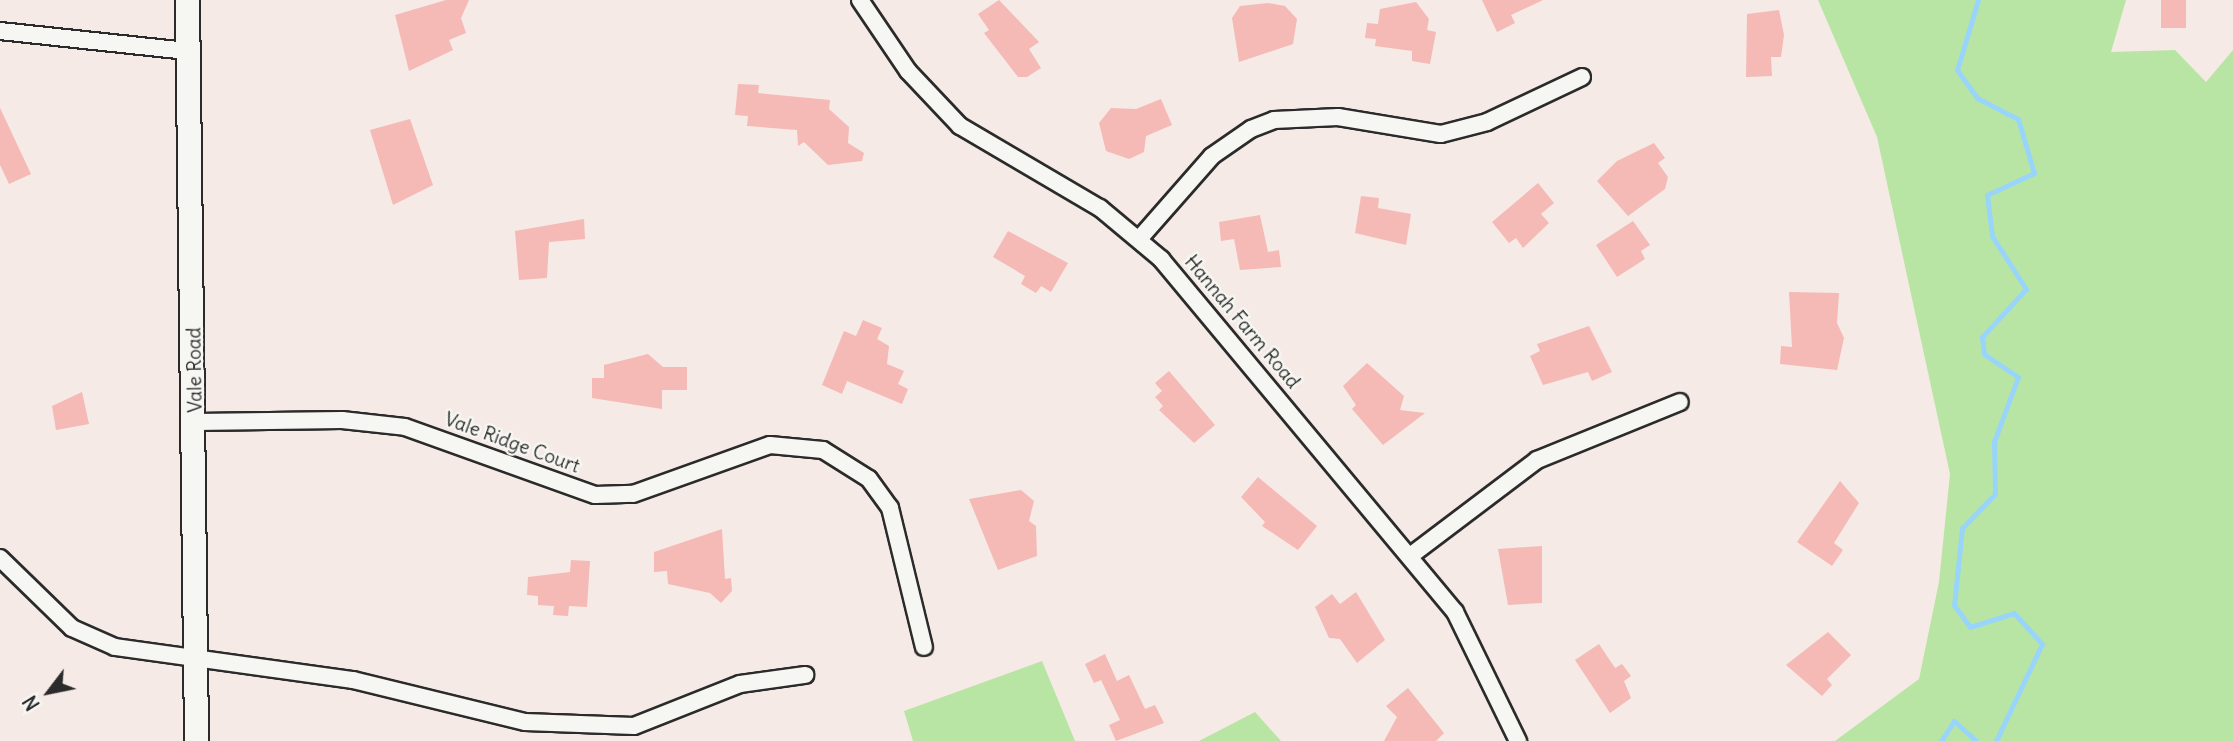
<!DOCTYPE html>
<style>
body{margin:0}
#map{position:relative;width:2233px;height:741px;overflow:hidden;background:#f6eae6;font-family:Delius,sans-serif}
div>[style]{position:absolute}
.green>*{inset:0;background:#b8e5a3}
.stream>*{height:5px;margin:-2.5px;padding:0 2.5px;transform-origin:2.5px;border-radius:2.5px;background:#99d5fa}
.building>*{inset:0;background:#f5b9b6;transform-origin:0 0}
.roads{filter:drop-shadow(2px 0 #2b2b2b) drop-shadow(-2px 0 #2b2b2b) drop-shadow(0 2px #2b2b2b) drop-shadow(0 -2px #2b2b2b)}
.minor>*{height:16px;margin:-8px;padding:0 8px;transform-origin:8px;border-radius:8px;background:#f6f6f2}
.secondary>*{height:23px;margin:-11.5px;padding:0 11.5px;transform-origin:11.5px;border-radius:11.5px;background:#f6f6f2}
span{translate:-50% -50%;white-space:nowrap;text-align:center;line-height:1.15;-webkit-text-stroke:5px #f6f6f2;paint-order:stroke}
.street-label{font-size:19px;color:#2b2b2b}
.north{position:absolute;left:14px;top:657px;width:70px;height:70px;-webkit-text-stroke:5px #f6f6f2;paint-order:stroke;rotate:238deg;font-size:19px;font-weight:700;line-height:28px;text-align:center;color:#2b2b2b}
.north::after{content:'';display:block;margin:auto;width:24px;height:32px;background:#2b2b2b;clip-path:polygon(50% 0,100% 100%,50% 72%,0 100%)}
</style>
<div id="map">
<div class="green">
<div style="clip-path:polygon(1818px 0,2126px 0,2111px 52px,2175px 50px,2206px 82px,2233px 50px,2233px 741px,1835px 741px,1919px 679px,1939px 582px,1950px 474px,1877px 137px)"></div>
<div style="clip-path:polygon(1042px 661px,1075px 741px,913px 741px,904px 711px)"></div>
<div style="clip-path:polygon(1255px 712px,1281px 741px,1199px 741px)"></div>
</div>
<div class="stream">
<div style="left:1978px;top:0;width:73px;rotate:106.7deg"></div>
<div style="left:1957px;top:70px;width:34px;rotate:54deg"></div>
<div style="left:1977px;top:98px;width:46px;rotate:27.1deg"></div>
<div style="left:2018px;top:119px;width:56px;rotate:73.5deg"></div>
<div style="left:2034px;top:173px;width:52px;rotate:154.9deg"></div>
<div style="left:1987px;top:195px;width:41px;rotate:83deg"></div>
<div style="left:1992px;top:236px;width:63px;rotate:57.3deg"></div>
<div style="left:2026px;top:289px;width:65px;rotate:132.5deg"></div>
<div style="left:1982px;top:337px;width:17px;rotate:83deg"></div>
<div style="left:1984px;top:354px;width:41px;rotate:34.1deg"></div>
<div style="left:2018px;top:377px;width:69px;rotate:110.3deg"></div>
<div style="left:1994px;top:442px;width:52px;rotate:88.9deg"></div>
<div style="left:1995px;top:494px;width:47px;rotate:134.1deg"></div>
<div style="left:1962px;top:528px;width:77px;rotate:95.9deg"></div>
<div style="left:1954px;top:605px;width:27px;rotate:54deg"></div>
<div style="left:1970px;top:627px;width:46px;rotate:-17.7deg"></div>
<div style="left:2014px;top:613px;width:42px;rotate:47.9deg"></div>
<div style="left:2042px;top:644px;width:107px;rotate:115.4deg"></div>
<div style="left:1941px;top:741px;width:24px;rotate:-57deg"></div>
<div style="left:1954px;top:721px;width:30px;rotate:42deg"></div>
</div>
<div class="building">
<div style="clip-path:polygon(446px 0,469px 0,461px 18px,466px 33px,449px 40px,453px 50px,409px 71px,395px 15px)"></div>
<div style="clip-path:polygon(999px 0,1039px 42px,1029px 49px,1041px 68px,1027px 77px,1018px 77px,984px 33px,989px 30px,978px 14px)"></div>
<div style="clip-path:polygon(1482px 0,1543px 0,1511px 15px,1515px 23px,1497px 32px)"></div>
<div style="left:2161px;top:0;width:25px;height:28px"></div>
<div style="clip-path:polygon(1416px 2px,1429px 19px,1427px 30px,1436px 32px,1430px 64px,1412px 61px,1412px 51px,1375px 46px,1376px 39px,1365px 38px,1367px 23px,1378px 24px,1380px 9px)"></div>
<div style="clip-path:polygon(1268px 3px,1285px 6px,1297px 19px,1293px 44px,1239px 62px,1232px 18px,1240px 6px)"></div>
<div style="clip-path:polygon(1779px 10px,1784px 35px,1781px 57px,1771px 57px,1772px 76px,1746px 77px,1747px 14px)"></div>
<div style="clip-path:polygon(738px 84px,759px 85px,758px 93px,830px 100px,829px 109px,849px 127px,848px 143px,864px 153px,862px 161px,828px 165px,804px 142px,798px 146px,797px 130px,747px 126px,748px 116px,735px 115px)"></div>
<div style="clip-path:polygon(1161px 99px,1172px 125px,1146px 136px,1144px 152px,1129px 159px,1106px 151px,1099px 123px,1111px 108px,1136px 109px)"></div>
<div style="clip-path:polygon(0 108px,31px 174px,9px 184px,0 165px)"></div>
<div style="clip-path:polygon(410px 119px,433px 185px,393px 205px,370px 130px)"></div>
<div style="clip-path:polygon(1654px 143px,1665px 158px,1658px 163px,1668px 177px,1665px 189px,1628px 216px,1597px 181px,1617px 161px)"></div>
<div style="clip-path:polygon(1538px 183px,1554px 203px,1541px 214px,1549px 223px,1523px 248px,1516px 238px,1509px 243px,1492px 222px)"></div>
<div style="clip-path:polygon(1361px 196px,1379px 198px,1378px 208px,1411px 214px,1406px 245px,1355px 233px)"></div>
<div style="clip-path:polygon(1260px 215px,1268px 252px,1279px 250px,1281px 267px,1240px 270px,1234px 239px,1221px 241px,1219px 222px)"></div>
<div style="clip-path:polygon(584px 219px,585px 239px,549px 242px,547px 278px,519px 280px,515px 231px)"></div>
<div style="clip-path:polygon(1633px 221px,1650px 245px,1641px 251px,1645px 259px,1617px 277px,1596px 245px)"></div>
<div style="clip-path:polygon(1008px 231px,1068px 263px,1051px 292px,1041px 286px,1036px 293px,1021px 284px,1025px 276px,993px 257px)"></div>
<div style="clip-path:polygon(1789px 292px,1839px 293px,1837px 323px,1844px 338px,1837px 370px,1780px 364px,1781px 346px,1792px 347px)"></div>
<div style="clip-path:polygon(863px 320px,882px 328px,877px 339px,889px 346px,887px 364px,904px 371px,898px 384px,908px 389px,902px 404px,847px 381px,842px 394px,822px 385px,844px 331px,856px 336px)"></div>
<div style="clip-path:polygon(1589px 326px,1612px 372px,1592px 381px,1588px 372px,1543px 385px,1530px 356px,1540px 351px,1537px 344px)"></div>
<div style="clip-path:polygon(648px 354px,663px 367px,687px 367px,687px 390px,662px 390px,662px 409px,592px 398px,592px 378px,604px 378px,604px 365px)"></div>
<div style="clip-path:polygon(1367px 363px,1404px 396px,1400px 410px,1425px 413px,1383px 445px,1352px 409px,1356px 405px,1343px 386px)"></div>
<div style="clip-path:polygon(1169px 371px,1215px 425px,1194px 443px,1159px 410px,1163px 406px,1155px 397px,1162px 391px,1155px 383px)"></div>
<div style="clip-path:polygon(82px 392px,89px 424px,56px 430px,52px 406px)"></div>
<div style="clip-path:polygon(1258px 477px,1317px 526px,1298px 550px,1262px 526px,1265px 522px,1241px 497px)"></div>
<div style="clip-path:polygon(1840px 481px,1859px 503px,1834px 543px,1843px 550px,1832px 566px,1797px 542px)"></div>
<div style="clip-path:polygon(1021px 490px,1034px 501px,1029px 521px,1036px 526px,1037px 556px,998px 570px,969px 499px)"></div>
<div style="clip-path:polygon(722px 529px,725px 579px,731px 578px,732px 591px,721px 603px,710px 593px,668px 584px,667px 571px,654px 572px,654px 552px)"></div>
<div style="clip-path:polygon(1542px 546px,1542px 603px,1508px 605px,1498px 549px)"></div>
<div style="clip-path:polygon(571px 560px,590px 561px,587px 607px,569px 606px,568px 616px,553px 615px,554px 606px,538px 605px,538px 596px,527px 595px,528px 577px,570px 572px)"></div>
<div style="clip-path:polygon(1356px 592px,1385px 640px,1357px 663px,1340px 639px,1329px 638px,1315px 607px,1332px 594px,1340px 604px)"></div>
<div style="clip-path:polygon(1828px 632px,1851px 655px,1827px 679px,1832px 685px,1822px 696px,1786px 665px)"></div>
<div style="clip-path:polygon(1599px 644px,1615px 668px,1622px 664px,1631px 676px,1624px 681px,1631px 698px,1610px 713px,1575px 660px)"></div>
<div style="clip-path:polygon(1105px 654px,1117px 681px,1129px 675px,1145px 709px,1155px 705px,1164px 723px,1116px 741px,1109px 725px,1120px 720px,1101px 680px,1094px 683px,1085px 664px)"></div>
<div style="clip-path:polygon(1408px 688px,1444px 733px,1436px 741px,1384px 741px,1397px 717px,1386px 706px)"></div>
</div>
<div class="roads">
<div class="minor">
<div style="left:860px;top:0;width:86px;rotate:55.9deg"></div>
<div style="left:908px;top:71px;width:76px;rotate:46.6deg"></div>
<div style="left:960px;top:126px;width:162px;rotate:30.4deg"></div>
<div style="left:1100px;top:208px;width:80px;rotate:39.9deg"></div>
<div style="left:1161px;top:259px;width:459px;rotate:50.2deg"></div>
<div style="left:1455px;top:612px;width:144px;rotate:64deg"></div>
<div style="left:0;top:31px;width:187px;rotate:6.1deg"></div>
<div style="left:1140px;top:238px;width:109px;rotate:-48.7deg"></div>
<div style="left:1212px;top:156px;width:47px;rotate:-34.7deg"></div>
<div style="left:1251px;top:129px;width:25px;rotate:-21deg"></div>
<div style="left:1274px;top:120px;width:64px;rotate:-2.7deg"></div>
<div style="left:1338px;top:117px;width:104px;rotate:9.4deg"></div>
<div style="left:1441px;top:134px;width:48px;rotate:-14.6deg"></div>
<div style="left:1487px;top:122px;width:105px;rotate:-25.3deg"></div>
<div style="left:196px;top:422px;width:146px;rotate:-0.8deg"></div>
<div style="left:342px;top:420px;width:63px;rotate:6.3deg"></div>
<div style="left:405px;top:427px;width:202px;rotate:19.7deg"></div>
<div style="left:595px;top:495px;width:38px;rotate:-2deg"></div>
<div style="left:633px;top:494px;width:145px;rotate:-19.7deg"></div>
<div style="left:770px;top:445px;width:53px;rotate:5.4deg"></div>
<div style="left:823px;top:450px;width:54px;rotate:32.2deg"></div>
<div style="left:869px;top:479px;width:36px;rotate:54deg"></div>
<div style="left:890px;top:508px;width:143px;rotate:76.3deg"></div>
<div style="left:1410px;top:556px;width:159px;rotate:-37.1deg"></div>
<div style="left:1537px;top:460px;width:154px;rotate:-22.1deg"></div>
<div style="left:0;top:558px;width:100px;rotate:44.2deg"></div>
<div style="left:72px;top:628px;width:47px;rotate:23.8deg"></div>
<div style="left:115px;top:647px;width:240px;rotate:7.9deg"></div>
<div style="left:353px;top:680px;width:177px;rotate:13.7deg"></div>
<div style="left:525px;top:722px;width:109px;rotate:2.1deg"></div>
<div style="left:634px;top:726px;width:114px;rotate:-21.6deg"></div>
<div style="left:740px;top:684px;width:66px;rotate:-7.9deg"></div>
</div>
<div class="secondary">
<div style="left:187px;top:0;width:741px;rotate:89.3deg"></div>
</div>
</div>
<div class="street-label">
<span style="left:1242px;top:322px;rotate:50deg">Hannah Farm Road</span>
<span style="left:195px;top:370px;rotate:-91deg">Vale Road</span>
<span style="left:512px;top:443px;rotate:20deg">Vale Ridge Court</span>
</div>
<div class="north">N</div>
</div>
